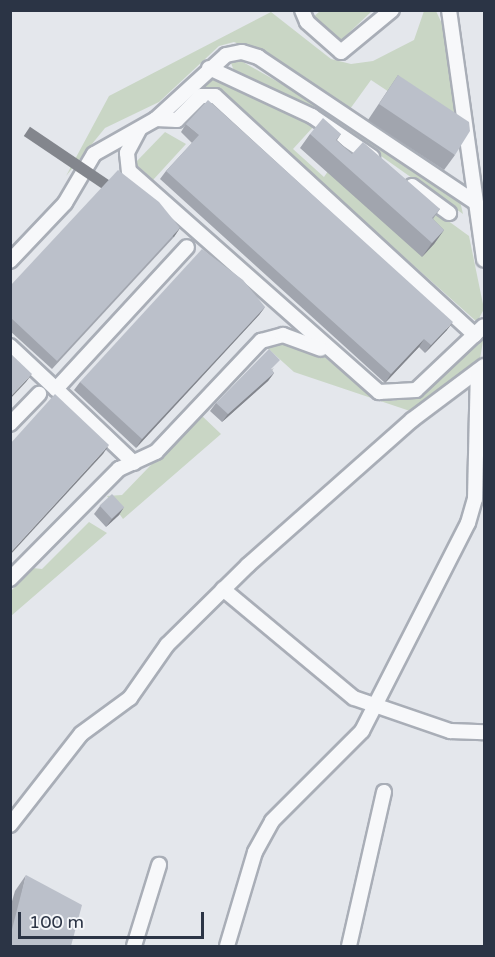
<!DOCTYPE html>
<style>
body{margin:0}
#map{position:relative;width:495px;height:957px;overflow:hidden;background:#e4e7ec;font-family:"Varela Round",sans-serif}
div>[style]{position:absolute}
.green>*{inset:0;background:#c9d6c5}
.roads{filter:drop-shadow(2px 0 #a9aeb7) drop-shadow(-2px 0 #a9aeb7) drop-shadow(0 2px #a9aeb7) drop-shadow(0 -2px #a9aeb7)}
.minor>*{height:14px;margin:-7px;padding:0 7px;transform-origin:7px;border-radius:7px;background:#f7f8fa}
.wall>*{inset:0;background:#a1a5ae}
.shaded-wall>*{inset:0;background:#83868d;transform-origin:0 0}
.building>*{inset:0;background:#bbc0ca;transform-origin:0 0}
span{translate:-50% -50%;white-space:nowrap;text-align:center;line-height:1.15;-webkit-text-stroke:4.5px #f4f6f9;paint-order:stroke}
.frame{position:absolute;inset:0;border:12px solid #2b3445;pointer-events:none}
.scale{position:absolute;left:18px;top:912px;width:186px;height:27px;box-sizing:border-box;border:3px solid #2b3445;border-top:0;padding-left:8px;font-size:18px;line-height:21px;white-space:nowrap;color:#2b3445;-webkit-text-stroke:4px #f4f6f9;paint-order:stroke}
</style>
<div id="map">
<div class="green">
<div style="clip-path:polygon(320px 11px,372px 11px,336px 45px,311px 19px)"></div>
<div style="clip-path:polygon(424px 11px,436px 11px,451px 43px,463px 141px,371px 80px,350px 109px,277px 59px,234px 42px,219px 46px,159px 102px,105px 128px,66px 176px,109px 96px,271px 12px,331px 59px,351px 64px,373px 61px,414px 40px)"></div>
<div style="clip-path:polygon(236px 58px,336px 115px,460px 201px,463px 214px,313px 108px,234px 71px,231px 63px)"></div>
<div style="clip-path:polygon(209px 78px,314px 126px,293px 149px,324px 177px,345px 146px,469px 236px,484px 309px,477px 322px,219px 92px,200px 90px,174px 115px)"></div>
<div style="clip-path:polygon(165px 132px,186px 144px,153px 180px,135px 163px)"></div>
<div style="clip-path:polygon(484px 335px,479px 365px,410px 411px,294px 372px,264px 345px,273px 341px,323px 356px,372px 395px,393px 401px,423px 391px)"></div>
<div style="clip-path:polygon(200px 414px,221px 434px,123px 519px,107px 496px,122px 495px)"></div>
<div style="clip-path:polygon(89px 522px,107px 533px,11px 616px,11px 591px,33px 568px,42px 569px)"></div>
</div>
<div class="roads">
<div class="minor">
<div style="left:302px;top:10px;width:13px;rotate:67deg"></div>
<div style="left:307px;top:22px;width:45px;rotate:41.4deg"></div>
<div style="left:341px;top:52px;width:66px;rotate:-39.5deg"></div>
<div style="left:449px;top:10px;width:252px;rotate:82deg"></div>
<div style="left:209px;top:68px;width:114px;rotate:25deg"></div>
<div style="left:312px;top:116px;width:73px;rotate:34.3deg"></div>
<div style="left:156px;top:119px;width:21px;rotate:3deg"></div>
<div style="left:177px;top:120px;width:34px;rotate:-45deg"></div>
<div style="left:201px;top:96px;width:14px"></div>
<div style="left:215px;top:96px;width:353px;rotate:42.6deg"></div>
<div style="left:139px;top:130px;width:26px;rotate:118deg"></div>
<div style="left:127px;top:153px;width:18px;rotate:84deg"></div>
<div style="left:129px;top:171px;width:334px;rotate:41.5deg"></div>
<div style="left:379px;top:392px;width:37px;rotate:-3deg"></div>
<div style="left:416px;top:390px;width:93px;rotate:-43.3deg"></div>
<div style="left:412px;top:186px;width:46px;rotate:36.1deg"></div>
<div style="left:10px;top:261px;width:80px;rotate:-46.5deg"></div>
<div style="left:65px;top:203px;width:57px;rotate:-59.4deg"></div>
<div style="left:94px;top:154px;width:71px;rotate:-29.4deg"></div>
<div style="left:156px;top:119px;width:95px;rotate:-42.4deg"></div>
<div style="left:226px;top:55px;width:16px;rotate:-11deg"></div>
<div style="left:242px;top:52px;width:17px;rotate:17deg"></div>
<div style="left:258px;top:57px;width:262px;rotate:33.8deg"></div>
<div style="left:10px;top:346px;width:63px;rotate:43.1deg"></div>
<div style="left:10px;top:424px;width:42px;rotate:-46deg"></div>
<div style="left:134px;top:463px;width:108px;rotate:-136.5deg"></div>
<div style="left:56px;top:389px;width:193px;rotate:-47.3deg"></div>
<div style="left:10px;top:579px;width:155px;rotate:-45.3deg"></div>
<div style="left:119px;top:469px;width:41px;rotate:-24.7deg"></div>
<div style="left:156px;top:452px;width:153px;rotate:-46.6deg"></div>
<div style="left:261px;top:341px;width:23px;rotate:-15deg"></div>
<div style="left:283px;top:335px;width:40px;rotate:20.2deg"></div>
<div style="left:223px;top:589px;width:170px;rotate:39.8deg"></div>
<div style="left:354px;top:698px;width:102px;rotate:19deg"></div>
<div style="left:450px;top:731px;width:34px;rotate:2deg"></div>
<div style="left:10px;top:825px;width:115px;rotate:-52deg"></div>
<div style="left:81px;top:734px;width:61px;rotate:-36.3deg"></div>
<div style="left:130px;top:698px;width:65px;rotate:-55.1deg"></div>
<div style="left:167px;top:645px;width:114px;rotate:-44.6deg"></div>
<div style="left:248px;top:565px;width:219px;rotate:-41.5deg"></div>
<div style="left:412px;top:420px;width:90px;rotate:-36.9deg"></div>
<div style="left:134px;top:946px;width:85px;rotate:-72.8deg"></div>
<div style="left:227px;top:946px;width:98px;rotate:-73.4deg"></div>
<div style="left:255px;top:852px;width:35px;rotate:-61deg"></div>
<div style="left:272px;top:821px;width:127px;rotate:-45deg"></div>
<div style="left:362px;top:731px;width:233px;rotate:-63deg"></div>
<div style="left:468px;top:523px;width:25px;rotate:-74deg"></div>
<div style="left:475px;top:499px;width:128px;rotate:-88.7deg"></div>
<div style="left:349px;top:946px;width:158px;rotate:-77.2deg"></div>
</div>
</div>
<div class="wall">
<div style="clip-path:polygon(398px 75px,455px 155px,444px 170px,368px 120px)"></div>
<div style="clip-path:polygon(186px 124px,447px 330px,425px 353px,419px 347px,385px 383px,160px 179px,166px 171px,192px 143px,181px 132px)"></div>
<div style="clip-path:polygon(310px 134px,341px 134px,337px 140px,352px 154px,440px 209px,433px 219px,444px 230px,434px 244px,422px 257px,300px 148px)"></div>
<div style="clip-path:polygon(180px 228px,174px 237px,52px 369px,10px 331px,10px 286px)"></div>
<div style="clip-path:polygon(265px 307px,259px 315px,136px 448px,74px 390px,80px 382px)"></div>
<div style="clip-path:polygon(274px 368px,272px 370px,274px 373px,268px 381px,222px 422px,210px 411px,216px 403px)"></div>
<div style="clip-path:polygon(100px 506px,124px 507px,119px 515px,106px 527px,94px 514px)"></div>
<div style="clip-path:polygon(26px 875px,10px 946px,10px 908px,15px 891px)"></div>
</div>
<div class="shaded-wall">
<div style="left:180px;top:228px;width:11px;height:181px;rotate:124deg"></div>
<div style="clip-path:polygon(444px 230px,434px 244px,422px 257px,432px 243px)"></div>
<div style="clip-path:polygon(265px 307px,259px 315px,136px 448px,142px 439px)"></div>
<div style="clip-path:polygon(453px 322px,447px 330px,425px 353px,431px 345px)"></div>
<div style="clip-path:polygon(424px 339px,419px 347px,385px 383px,391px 374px)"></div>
<div style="clip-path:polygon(274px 373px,268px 381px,222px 422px,228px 414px)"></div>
<div style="clip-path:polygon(32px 374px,26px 382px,10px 399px,10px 397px)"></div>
<div style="clip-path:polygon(109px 445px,103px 454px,10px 555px,10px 553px)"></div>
<div style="clip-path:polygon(124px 507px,119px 515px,106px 527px,112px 519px)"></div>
</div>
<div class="building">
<div style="clip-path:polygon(398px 75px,469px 122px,470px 131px,455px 155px,379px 104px)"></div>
<div style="clip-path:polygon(208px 100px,453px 322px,431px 345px,424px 339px,391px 374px,166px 171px,199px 135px,186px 124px)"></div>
<div style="clip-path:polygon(323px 118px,341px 134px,336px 140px,352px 154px,363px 142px,440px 209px,432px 218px,444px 230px,432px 243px,310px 134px)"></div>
<div style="clip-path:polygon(118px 170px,159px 202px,180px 228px,57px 361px,10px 317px,10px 286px)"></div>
<div style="clip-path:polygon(202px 249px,243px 280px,265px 307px,142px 439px,80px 382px)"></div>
<div style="clip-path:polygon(269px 349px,280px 360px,271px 369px,274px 373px,228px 414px,216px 403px)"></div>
<div style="clip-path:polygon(10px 353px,32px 374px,10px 397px)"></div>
<div style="clip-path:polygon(55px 394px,109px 445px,10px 553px,10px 444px)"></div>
<div style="left:112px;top:494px;width:18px;height:17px;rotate:47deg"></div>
<div style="clip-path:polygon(26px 875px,82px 905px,71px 946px,10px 946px,10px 937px)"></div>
</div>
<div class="frame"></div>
<div class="scale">100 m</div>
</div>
